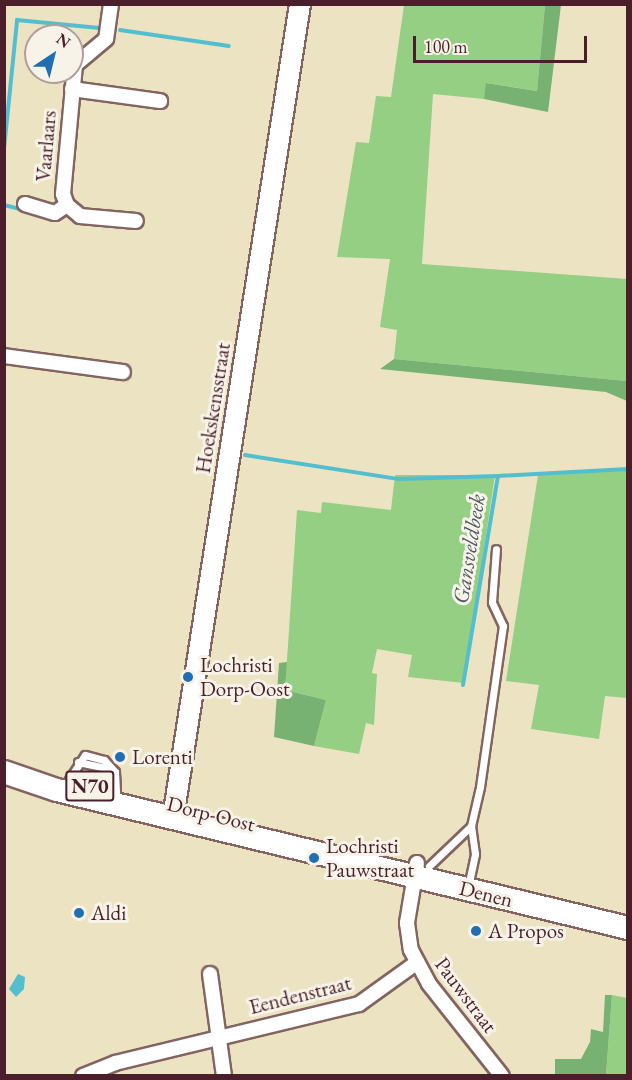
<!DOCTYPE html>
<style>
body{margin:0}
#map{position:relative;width:632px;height:1080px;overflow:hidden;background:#ece3c3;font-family:"EB Garamond",serif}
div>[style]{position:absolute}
.green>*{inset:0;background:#94cf84}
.forest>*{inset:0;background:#77b272}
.water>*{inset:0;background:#53bfce}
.stream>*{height:4px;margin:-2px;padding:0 2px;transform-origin:2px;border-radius:2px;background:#53bfce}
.roads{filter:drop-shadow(2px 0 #836460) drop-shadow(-2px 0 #836460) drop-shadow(0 2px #836460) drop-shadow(0 -2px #836460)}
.lane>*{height:7px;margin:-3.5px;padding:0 3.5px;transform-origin:3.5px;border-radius:3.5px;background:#fff}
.street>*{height:14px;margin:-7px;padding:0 7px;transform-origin:7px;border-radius:7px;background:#fff}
.secondary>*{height:20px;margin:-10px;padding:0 10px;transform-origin:10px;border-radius:10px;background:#fff}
.primary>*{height:22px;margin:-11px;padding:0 11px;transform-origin:11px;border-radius:11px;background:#fff}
.dots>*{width:16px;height:16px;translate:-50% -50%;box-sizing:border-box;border:3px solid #f7f3e8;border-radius:50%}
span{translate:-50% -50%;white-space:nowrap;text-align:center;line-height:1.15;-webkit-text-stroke:6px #f7f3e8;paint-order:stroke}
.shield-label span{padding:2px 4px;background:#f7f3e8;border:2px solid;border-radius:4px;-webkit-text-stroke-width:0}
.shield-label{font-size:20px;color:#4a1f2b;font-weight:700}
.street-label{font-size:21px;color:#4a1f2b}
.poi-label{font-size:21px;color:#4a1f2b}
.left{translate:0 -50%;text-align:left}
.water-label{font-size:22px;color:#4d5764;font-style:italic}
.frame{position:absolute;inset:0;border:6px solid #4a1f2b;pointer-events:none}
.north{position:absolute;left:24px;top:24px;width:60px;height:60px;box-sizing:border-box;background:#f7f3e8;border:2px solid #b29e9c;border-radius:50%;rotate:35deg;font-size:16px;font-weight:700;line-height:24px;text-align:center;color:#4a1f2b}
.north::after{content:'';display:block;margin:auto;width:21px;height:27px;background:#1f6fb2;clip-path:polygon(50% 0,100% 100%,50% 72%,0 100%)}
.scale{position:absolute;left:413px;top:36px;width:174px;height:27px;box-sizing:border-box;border:3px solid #4a1f2b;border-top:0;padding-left:8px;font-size:18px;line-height:21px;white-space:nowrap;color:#4a1f2b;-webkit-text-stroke:4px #f7f3e8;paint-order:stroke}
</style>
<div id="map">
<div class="green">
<div style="clip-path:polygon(404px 5px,545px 5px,537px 91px,487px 83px,484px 99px,433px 94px,422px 264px,627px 279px,627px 381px,394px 359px,397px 330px,380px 327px,390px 259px,337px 257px,356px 142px,369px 143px,376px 96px,391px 97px)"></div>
<div style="clip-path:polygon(627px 468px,627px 698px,605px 696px,599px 739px,531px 729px,539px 685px,506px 681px,538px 475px)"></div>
<div style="clip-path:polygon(395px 475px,495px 475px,464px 683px,408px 677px,412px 655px,377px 649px,372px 673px,377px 674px,374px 725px,366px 723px,359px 754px,314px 746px,326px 700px,285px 690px,297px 510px,321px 513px,322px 502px,391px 510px)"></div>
<div style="clip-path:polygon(612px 995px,627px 998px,627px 1075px,606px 1076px)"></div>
</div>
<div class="forest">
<div style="clip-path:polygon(545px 5px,561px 5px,548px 112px,484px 99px,486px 83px,537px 91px)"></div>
<div style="clip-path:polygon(394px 359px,627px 381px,627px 401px,606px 392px,380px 369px)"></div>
<div style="clip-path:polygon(287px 662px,285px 690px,326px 700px,314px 746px,274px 737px,279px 663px)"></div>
<div style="clip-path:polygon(605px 995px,612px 995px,606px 1075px,555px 1075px,555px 1059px,581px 1059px,590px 1042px,591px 1029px,603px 1032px)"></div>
</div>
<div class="water">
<div style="clip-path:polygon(18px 974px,25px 977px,24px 989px,16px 997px,9px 989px)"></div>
</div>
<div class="stream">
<div style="left:120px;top:30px;width:110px;rotate:8.4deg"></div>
<div style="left:4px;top:149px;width:130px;rotate:-84.2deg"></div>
<div style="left:17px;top:20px;width:83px;rotate:5.5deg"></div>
<div style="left:4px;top:205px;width:21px;rotate:14deg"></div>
<div style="left:245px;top:455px;width:156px;rotate:8.9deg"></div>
<div style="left:399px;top:479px;width:99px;rotate:-1.7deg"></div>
<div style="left:463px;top:685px;width:212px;rotate:-80.5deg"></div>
<div style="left:498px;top:476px;width:130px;rotate:-3.1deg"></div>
</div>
<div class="roads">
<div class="lane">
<div style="left:78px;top:762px;width:33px;rotate:12deg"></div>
<div style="left:68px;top:781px;width:31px;rotate:-57deg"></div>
<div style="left:85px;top:755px;width:20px;rotate:15deg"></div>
<div style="left:104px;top:760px;width:16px;rotate:47deg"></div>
<div style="left:115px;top:772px;width:20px;rotate:87deg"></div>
<div style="left:429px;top:866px;width:58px;rotate:-43.6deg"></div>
<div style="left:471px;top:826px;width:40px;rotate:-77deg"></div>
<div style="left:480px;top:787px;width:163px;rotate:-81.9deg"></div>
<div style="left:503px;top:626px;width:26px;rotate:-115deg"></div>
<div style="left:492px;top:602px;width:53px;rotate:-85.7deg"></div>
<div style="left:468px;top:887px;width:34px;rotate:-78deg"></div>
<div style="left:475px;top:854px;width:28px;rotate:-98deg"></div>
</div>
<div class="street">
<div style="left:111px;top:4px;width:35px;rotate:98deg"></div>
<div style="left:106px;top:39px;width:40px;rotate:140deg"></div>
<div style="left:75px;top:65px;width:130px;rotate:95.3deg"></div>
<div style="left:63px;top:194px;width:12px;rotate:70deg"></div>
<div style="left:67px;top:205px;width:17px;rotate:40deg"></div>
<div style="left:80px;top:216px;width:56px;rotate:5.1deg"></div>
<div style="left:72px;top:89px;width:89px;rotate:7.8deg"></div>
<div style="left:25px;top:204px;width:31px;rotate:17deg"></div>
<div style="left:55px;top:213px;width:14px;rotate:-34deg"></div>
<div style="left:4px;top:356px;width:120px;rotate:7.7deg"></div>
<div style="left:417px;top:863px;width:61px;rotate:99.5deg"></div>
<div style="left:407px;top:923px;width:27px;rotate:82deg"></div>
<div style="left:411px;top:950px;width:38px;rotate:62deg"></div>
<div style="left:429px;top:984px;width:117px;rotate:51.6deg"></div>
<div style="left:210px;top:974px;width:103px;rotate:82.2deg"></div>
<div style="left:83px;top:1076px;width:35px;rotate:-22deg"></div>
<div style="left:115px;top:1063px;width:251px;rotate:-13.6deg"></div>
<div style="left:359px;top:1004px;width:70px;rotate:-35.7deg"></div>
</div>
<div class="secondary">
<div style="left:173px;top:818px;width:824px;rotate:-81.13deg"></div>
</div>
<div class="primary">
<div style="left:4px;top:772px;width:56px;rotate:18.8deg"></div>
<div style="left:57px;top:790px;width:587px;rotate:13.59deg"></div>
</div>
</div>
<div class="dots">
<div style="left:188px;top:677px;background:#1f6fb2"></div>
<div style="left:120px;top:757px;background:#1f6fb2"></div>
<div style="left:314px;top:858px;background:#1f6fb2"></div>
<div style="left:79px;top:913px;background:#1f6fb2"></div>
<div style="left:476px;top:931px;background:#1f6fb2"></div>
</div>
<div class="shield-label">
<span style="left:90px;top:786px">N70</span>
</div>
<div class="street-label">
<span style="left:46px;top:146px;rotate:-85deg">Vaarlaars</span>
<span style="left:213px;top:408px;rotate:-81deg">Hoekskensstraat</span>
<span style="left:211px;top:814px;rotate:14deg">Dorp-Oost</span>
<span style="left:486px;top:894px;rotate:14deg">Denen</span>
<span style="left:300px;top:995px;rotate:-14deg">Eendenstraat</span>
<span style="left:466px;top:995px;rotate:53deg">Pauwstraat</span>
</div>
<div class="poi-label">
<span class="left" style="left:200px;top:677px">Lochristi<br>Dorp-Oost</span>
<span class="left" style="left:132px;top:757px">Lorenti</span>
<span class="left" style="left:326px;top:858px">Lochristi<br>Pauwstraat</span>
<span class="left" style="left:91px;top:913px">Aldi</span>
<span class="left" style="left:488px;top:931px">A Propos</span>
</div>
<div class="water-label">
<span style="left:469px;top:549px;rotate:-81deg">Gansveldbeek</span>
</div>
<div class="frame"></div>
<div class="north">N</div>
<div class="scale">100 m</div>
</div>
